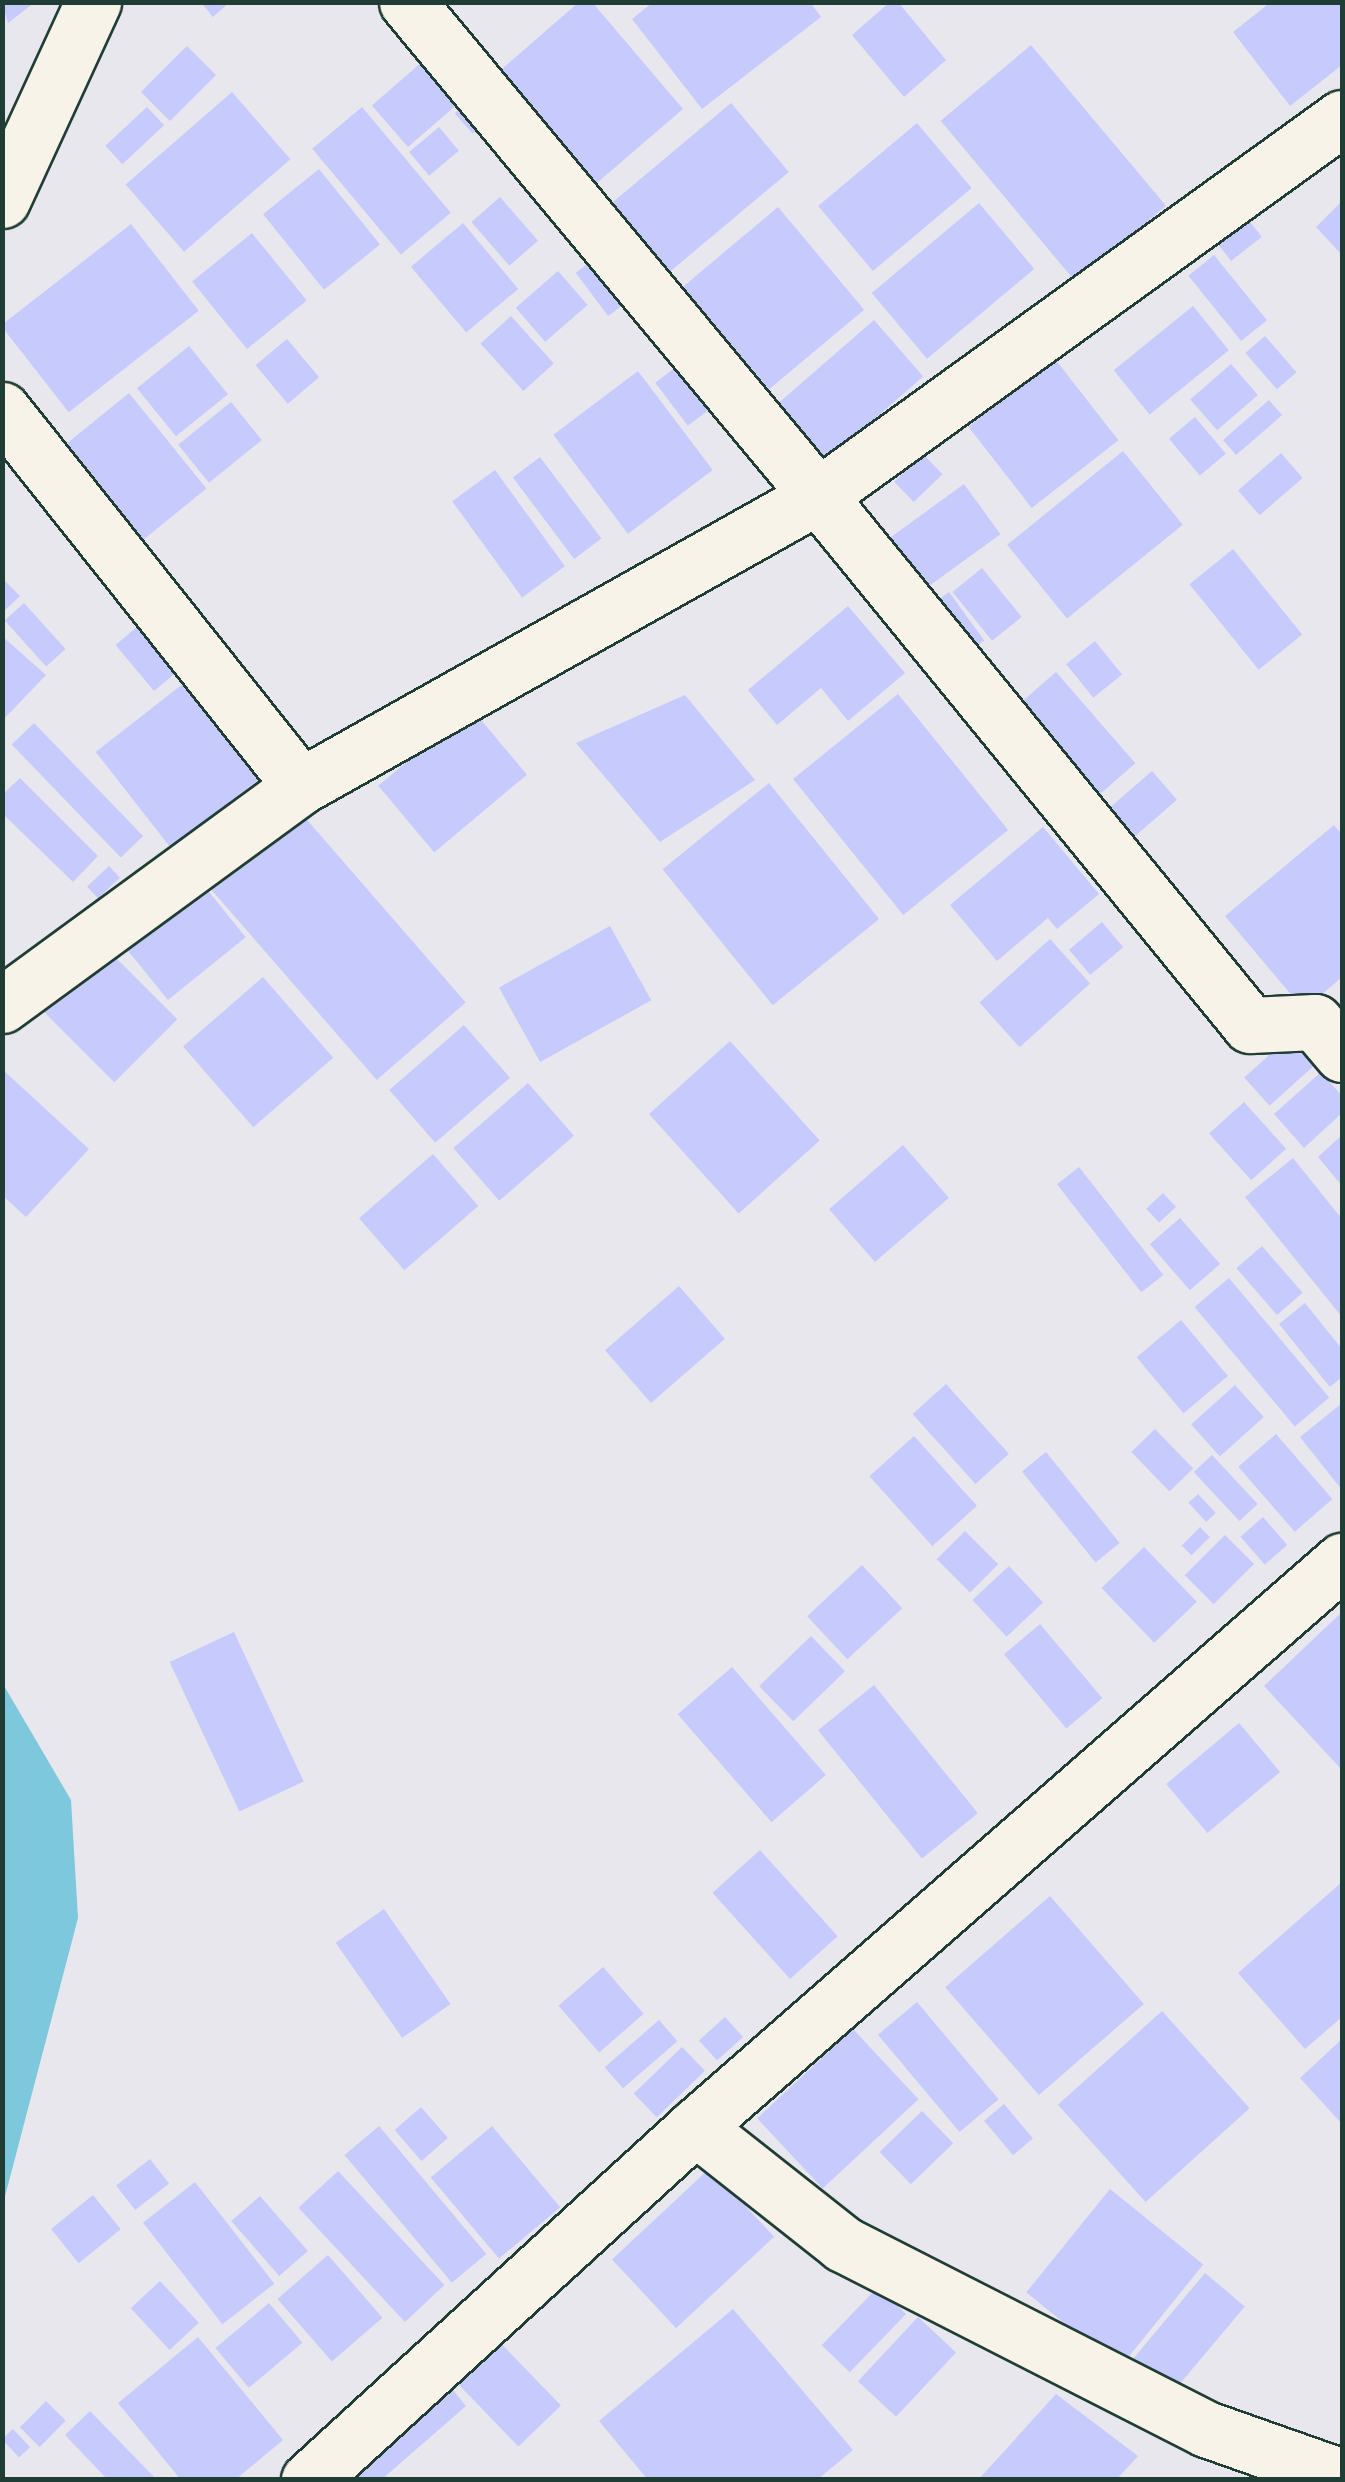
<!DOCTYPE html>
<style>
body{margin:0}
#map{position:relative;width:1345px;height:2482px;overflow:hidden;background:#e9e7ee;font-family:Sriracha,sans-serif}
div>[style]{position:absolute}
.water>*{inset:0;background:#7dc8dc}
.building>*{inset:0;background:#c7cafc;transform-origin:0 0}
.roads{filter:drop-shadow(2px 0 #1f3d34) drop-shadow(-2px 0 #1f3d34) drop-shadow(0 2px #1f3d34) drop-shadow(0 -2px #1f3d34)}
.minor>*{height:55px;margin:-27.5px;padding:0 27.5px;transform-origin:27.5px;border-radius:27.5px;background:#f7f3e8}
span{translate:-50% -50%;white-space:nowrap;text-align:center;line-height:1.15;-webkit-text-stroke:8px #f7f3e8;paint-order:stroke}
.frame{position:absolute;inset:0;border:5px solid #1f3d34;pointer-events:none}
</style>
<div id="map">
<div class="water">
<div style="clip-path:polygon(3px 1684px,71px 1800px,78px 1918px,3px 2204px)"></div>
</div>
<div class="building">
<div style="clip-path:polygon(2px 2px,35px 2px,8px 23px)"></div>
<div style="clip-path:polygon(201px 2px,230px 2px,213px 17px)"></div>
<div style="clip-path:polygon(579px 2px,592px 2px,683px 109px,591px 188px,495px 75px)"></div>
<div style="clip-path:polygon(653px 2px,810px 2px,821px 17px,702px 109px,632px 19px)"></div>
<div style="clip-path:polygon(890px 2px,898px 2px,946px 60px,904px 97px,852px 35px)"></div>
<div style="clip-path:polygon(1271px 2px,1342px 2px,1342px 65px,1290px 106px,1233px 32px)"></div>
<div style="left:1031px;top:45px;width:210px;height:118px;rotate:50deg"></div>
<div style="left:187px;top:46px;width:41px;height:65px;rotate:45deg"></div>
<div style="left:430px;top:55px;width:55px;height:77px;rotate:49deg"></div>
<div style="left:232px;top:92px;width:89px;height:141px;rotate:49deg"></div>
<div style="left:474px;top:96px;width:27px;height:26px;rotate:48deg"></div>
<div style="left:731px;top:103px;width:90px;height:165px;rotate:50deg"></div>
<div style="left:147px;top:107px;width:25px;height:57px;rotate:47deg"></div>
<div style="left:362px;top:107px;width:138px;height:65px;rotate:50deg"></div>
<div style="left:917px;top:123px;width:85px;height:129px;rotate:50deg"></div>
<div style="left:439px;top:127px;width:31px;height:39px;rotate:50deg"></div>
<div style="left:319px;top:169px;width:97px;height:72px;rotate:51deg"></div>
<div style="left:500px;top:197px;width:58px;height:38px;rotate:49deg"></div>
<div style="clip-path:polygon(1342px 201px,1342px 255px,1316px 227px)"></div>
<div style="left:979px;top:203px;width:86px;height:140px;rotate:50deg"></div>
<div style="left:778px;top:207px;width:134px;height:124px;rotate:50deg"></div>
<div style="left:1247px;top:218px;width:24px;height:39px;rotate:52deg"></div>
<div style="left:463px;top:223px;width:86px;height:68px;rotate:50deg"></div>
<div style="left:131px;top:224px;width:110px;height:165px;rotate:52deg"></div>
<div style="left:252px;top:233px;width:87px;height:77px;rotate:51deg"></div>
<div style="left:602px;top:253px;width:54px;height:33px;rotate:53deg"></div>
<div style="left:1214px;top:255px;width:84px;height:33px;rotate:51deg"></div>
<div style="left:558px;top:271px;width:45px;height:56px;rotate:49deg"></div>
<div style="left:1193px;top:306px;width:57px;height:102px;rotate:51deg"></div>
<div style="left:511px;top:316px;width:64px;height:41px;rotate:48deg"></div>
<div style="left:874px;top:320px;width:75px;height:128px;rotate:49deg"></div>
<div style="left:1265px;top:336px;width:48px;height:26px;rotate:49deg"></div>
<div style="left:287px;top:339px;width:50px;height:41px;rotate:50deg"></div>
<div style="left:189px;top:346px;width:62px;height:67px;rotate:51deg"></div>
<div style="left:1055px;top:359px;width:103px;height:110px;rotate:52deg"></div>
<div style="left:684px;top:361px;width:54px;height:36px;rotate:53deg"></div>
<div style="left:1231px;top:364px;width:41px;height:54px;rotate:49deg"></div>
<div style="left:638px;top:371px;width:124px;height:106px;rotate:53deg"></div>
<div style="left:129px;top:393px;width:123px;height:88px;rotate:51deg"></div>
<div style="left:1269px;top:400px;width:20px;height:61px;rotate:49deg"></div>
<div style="left:231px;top:402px;width:49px;height:68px;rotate:51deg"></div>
<div style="left:1195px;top:417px;width:48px;height:34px;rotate:50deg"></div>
<div style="left:1123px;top:451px;width:95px;height:149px;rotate:51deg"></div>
<div style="left:1281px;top:453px;width:33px;height:57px;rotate:49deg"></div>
<div style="left:923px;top:454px;width:28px;height:40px;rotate:46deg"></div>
<div style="left:540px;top:457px;width:102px;height:34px;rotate:53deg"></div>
<div style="left:495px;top:470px;width:119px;height:53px;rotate:54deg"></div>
<div style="left:964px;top:484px;width:62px;height:113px;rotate:54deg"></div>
<div style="left:1233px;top:549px;width:110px;height:56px;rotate:51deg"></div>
<div style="left:982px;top:568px;width:63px;height:38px;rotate:51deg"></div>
<div style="clip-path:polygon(2px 578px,20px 596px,2px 613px)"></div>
<div style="left:949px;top:592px;width:60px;height:29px;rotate:54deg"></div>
<div style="left:24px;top:603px;width:62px;height:26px;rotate:48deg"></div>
<div style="clip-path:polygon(848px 606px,905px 673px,848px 721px,821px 688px,777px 725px,748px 690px)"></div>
<div style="left:150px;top:616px;width:60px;height:45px;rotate:50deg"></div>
<div style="clip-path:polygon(2px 636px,46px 675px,2px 721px)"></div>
<div style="left:1095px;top:641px;width:43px;height:37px;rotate:51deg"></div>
<div style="left:1056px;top:672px;width:121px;height:62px;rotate:49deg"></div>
<div style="left:184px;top:683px;width:122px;height:112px;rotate:52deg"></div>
<div style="left:898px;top:694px;width:175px;height:135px;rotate:51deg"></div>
<div style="clip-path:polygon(685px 695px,755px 780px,660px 842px,576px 743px)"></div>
<div style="left:471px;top:708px;width:87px;height:121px;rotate:50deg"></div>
<div style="left:34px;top:723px;width:157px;height:31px;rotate:46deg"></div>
<div style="left:1152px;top:771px;width:38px;height:77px;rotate:49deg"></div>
<div style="clip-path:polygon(20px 778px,98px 856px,73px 882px,2px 813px,2px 795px)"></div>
<div style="left:769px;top:783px;width:175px;height:137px;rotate:51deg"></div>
<div style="left:288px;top:798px;width:271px;height:118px;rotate:49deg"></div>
<div style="clip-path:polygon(1334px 825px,1342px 835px,1342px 977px,1304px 1010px,1225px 916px)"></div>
<div style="clip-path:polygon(1043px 827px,1099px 894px,1057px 929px,1048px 918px,997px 961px,950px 905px)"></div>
<div style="left:184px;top:861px;width:98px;height:100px;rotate:51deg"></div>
<div style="left:109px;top:866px;width:16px;height:30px;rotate:47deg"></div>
<div style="left:79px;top:921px;width:139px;height:89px;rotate:45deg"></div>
<div style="left:1102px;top:922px;width:33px;height:43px;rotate:50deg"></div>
<div style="left:610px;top:926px;width:85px;height:127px;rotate:61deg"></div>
<div style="left:1050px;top:939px;width:60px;height:95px;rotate:48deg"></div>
<div style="left:263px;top:977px;width:107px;height:106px;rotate:49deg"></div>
<div style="left:464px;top:1025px;width:70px;height:99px;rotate:49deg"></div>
<div style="left:1288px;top:1038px;width:38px;height:59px;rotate:48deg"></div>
<div style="left:730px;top:1041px;width:134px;height:109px;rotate:48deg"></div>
<div style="clip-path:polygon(2px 1069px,89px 1149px,26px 1217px,2px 1195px)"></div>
<div style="clip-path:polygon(1321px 1072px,1342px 1096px,1342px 1113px,1304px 1148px,1274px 1114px)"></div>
<div style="left:528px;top:1083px;width:70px;height:99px;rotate:49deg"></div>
<div style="left:1244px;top:1102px;width:63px;height:47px;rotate:48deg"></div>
<div style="clip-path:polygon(1342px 1135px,1342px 1186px,1318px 1157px)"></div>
<div style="left:903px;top:1145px;width:70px;height:98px;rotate:49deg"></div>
<div style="left:433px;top:1154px;width:69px;height:98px;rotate:49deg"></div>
<div style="clip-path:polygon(1293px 1158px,1342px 1219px,1342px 1317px,1245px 1197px)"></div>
<div style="left:1079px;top:1167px;width:137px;height:28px;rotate:52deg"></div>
<div style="left:1163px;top:1193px;width:19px;height:23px;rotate:47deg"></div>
<div style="left:1180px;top:1218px;width:61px;height:40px;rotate:49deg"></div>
<div style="left:1262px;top:1246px;width:62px;height:34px;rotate:49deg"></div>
<div style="left:1229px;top:1278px;width:156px;height:45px;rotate:50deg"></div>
<div style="left:679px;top:1286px;width:70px;height:98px;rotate:49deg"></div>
<div style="clip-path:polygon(1305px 1303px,1342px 1349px,1342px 1377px,1330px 1387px,1279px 1324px)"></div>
<div style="left:1181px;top:1320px;width:73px;height:58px;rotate:50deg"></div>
<div style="left:946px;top:1384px;width:94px;height:45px;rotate:48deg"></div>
<div style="left:1235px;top:1385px;width:43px;height:59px;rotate:48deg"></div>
<div style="clip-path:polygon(1342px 1403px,1342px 1490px,1300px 1437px)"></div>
<div style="left:1155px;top:1429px;width:55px;height:33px;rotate:46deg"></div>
<div style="left:1276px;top:1434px;width:86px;height:50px;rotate:49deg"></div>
<div style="left:914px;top:1436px;width:94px;height:60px;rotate:48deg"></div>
<div style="left:1046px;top:1452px;width:117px;height:31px;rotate:51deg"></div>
<div style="left:1212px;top:1455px;width:67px;height:25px;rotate:47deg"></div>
<div style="left:1198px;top:1494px;width:26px;height:13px;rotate:47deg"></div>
<div style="left:1263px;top:1517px;width:37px;height:30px;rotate:49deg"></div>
<div style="left:1200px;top:1527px;width:14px;height:26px;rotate:45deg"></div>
<div style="left:965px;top:1531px;width:47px;height:40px;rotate:45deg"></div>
<div style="left:1225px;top:1535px;width:41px;height:57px;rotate:45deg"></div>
<div style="left:1144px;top:1547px;width:76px;height:59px;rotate:46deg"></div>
<div style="left:862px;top:1565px;width:59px;height:75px;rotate:47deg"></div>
<div style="left:1009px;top:1566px;width:50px;height:50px;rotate:47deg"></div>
<div style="clip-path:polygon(1342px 1612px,1342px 1770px,1264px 1686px)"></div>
<div style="left:1040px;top:1624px;width:97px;height:47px;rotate:50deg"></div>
<div style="left:234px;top:1632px;width:165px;height:71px;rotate:65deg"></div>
<div style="left:811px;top:1636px;width:49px;height:72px;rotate:46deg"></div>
<div style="left:732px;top:1667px;width:143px;height:72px;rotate:49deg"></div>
<div style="left:874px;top:1685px;width:165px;height:72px;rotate:51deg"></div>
<div style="left:1239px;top:1723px;width:64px;height:95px;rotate:50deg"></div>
<div style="left:760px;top:1850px;width:116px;height:64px;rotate:48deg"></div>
<div style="clip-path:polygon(1342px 1882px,1342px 2017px,1305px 2049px,1238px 1973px)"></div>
<div style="left:1050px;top:1896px;width:143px;height:139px;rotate:49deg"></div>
<div style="left:384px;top:1909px;width:116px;height:59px;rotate:55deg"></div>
<div style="left:603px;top:1967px;width:62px;height:59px;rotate:49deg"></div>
<div style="left:917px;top:2002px;width:127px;height:51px;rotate:50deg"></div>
<div style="left:1162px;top:2011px;width:131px;height:140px;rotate:48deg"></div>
<div style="left:725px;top:2017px;width:27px;height:35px;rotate:48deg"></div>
<div style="left:659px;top:2020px;width:28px;height:72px;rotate:49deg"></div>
<div style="left:853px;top:2029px;width:96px;height:131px;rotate:47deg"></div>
<div style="clip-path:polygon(1342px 2039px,1342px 2124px,1300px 2078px)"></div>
<div style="left:682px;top:2047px;width:33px;height:67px;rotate:46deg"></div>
<div style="left:1004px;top:2104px;width:45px;height:26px;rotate:50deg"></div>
<div style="left:421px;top:2107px;width:41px;height:35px;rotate:49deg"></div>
<div style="left:922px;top:2111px;width:45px;height:59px;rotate:46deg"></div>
<div style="left:379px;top:2126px;width:167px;height:45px;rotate:50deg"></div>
<div style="left:492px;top:2126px;width:106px;height:80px;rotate:50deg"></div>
<div style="left:150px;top:2159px;width:31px;height:43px;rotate:52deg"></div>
<div style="left:710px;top:2168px;width:94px;height:134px;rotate:47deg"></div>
<div style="left:338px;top:2171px;width:156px;height:54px;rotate:47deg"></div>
<div style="left:195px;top:2182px;width:129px;height:66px;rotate:52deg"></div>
<div style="left:1110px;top:2189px;width:120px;height:133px;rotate:39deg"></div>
<div style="left:93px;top:2195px;width:44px;height:54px;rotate:51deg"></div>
<div style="left:260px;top:2196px;width:73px;height:38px;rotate:49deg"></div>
<div style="left:328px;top:2255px;width:83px;height:67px;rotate:49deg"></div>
<div style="left:1205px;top:2273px;width:52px;height:117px;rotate:40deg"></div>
<div style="left:160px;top:2281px;width:57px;height:40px;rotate:47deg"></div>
<div style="left:878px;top:2287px;width:39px;height:81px;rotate:44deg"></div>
<div style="left:269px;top:2303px;width:52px;height:70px;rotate:50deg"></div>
<div style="clip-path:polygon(733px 2309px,853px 2450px,817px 2480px,648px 2480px,599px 2421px)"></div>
<div style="left:918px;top:2317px;width:52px;height:88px;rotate:43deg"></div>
<div style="left:488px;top:2330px;width:105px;height:59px;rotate:46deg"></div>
<div style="clip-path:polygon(198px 2337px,283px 2440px,235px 2480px,181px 2480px,118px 2403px)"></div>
<div style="clip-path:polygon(441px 2375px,466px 2406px,381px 2480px,332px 2480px)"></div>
<div style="clip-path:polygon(1056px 2394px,1138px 2456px,1116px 2480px,978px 2480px)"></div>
<div style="left:46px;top:2401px;width:28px;height:37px;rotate:45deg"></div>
<div style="clip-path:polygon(90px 2411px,157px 2480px,108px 2480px,65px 2435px)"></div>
<div style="left:13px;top:2429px;width:25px;height:15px;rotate:47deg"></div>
</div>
<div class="roads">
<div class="minor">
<div style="left:407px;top:2px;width:643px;rotate:50.24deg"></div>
<div style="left:818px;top:496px;width:646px;rotate:-35.81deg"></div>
<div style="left:2px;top:200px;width:218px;rotate:-65.3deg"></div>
<div style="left:2px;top:410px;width:480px;rotate:51.5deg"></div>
<div style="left:301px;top:786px;width:593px;rotate:-29.29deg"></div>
<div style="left:818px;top:496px;width:683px;rotate:50.76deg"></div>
<div style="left:1250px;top:1025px;width:65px;rotate:-2.6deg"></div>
<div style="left:1315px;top:1022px;width:42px;rotate:49.8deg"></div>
<div style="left:2px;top:1005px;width:371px;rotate:-36.2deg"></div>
<div style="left:695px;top:2127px;width:189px;rotate:38.3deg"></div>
<div style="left:843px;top:2244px;width:407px;rotate:27deg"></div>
<div style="left:1206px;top:2429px;width:144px;rotate:19.4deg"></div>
<div style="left:309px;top:2480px;width:523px;rotate:-42.44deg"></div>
<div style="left:695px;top:2127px;width:860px;rotate:-41.18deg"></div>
</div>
</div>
<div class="frame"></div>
</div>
